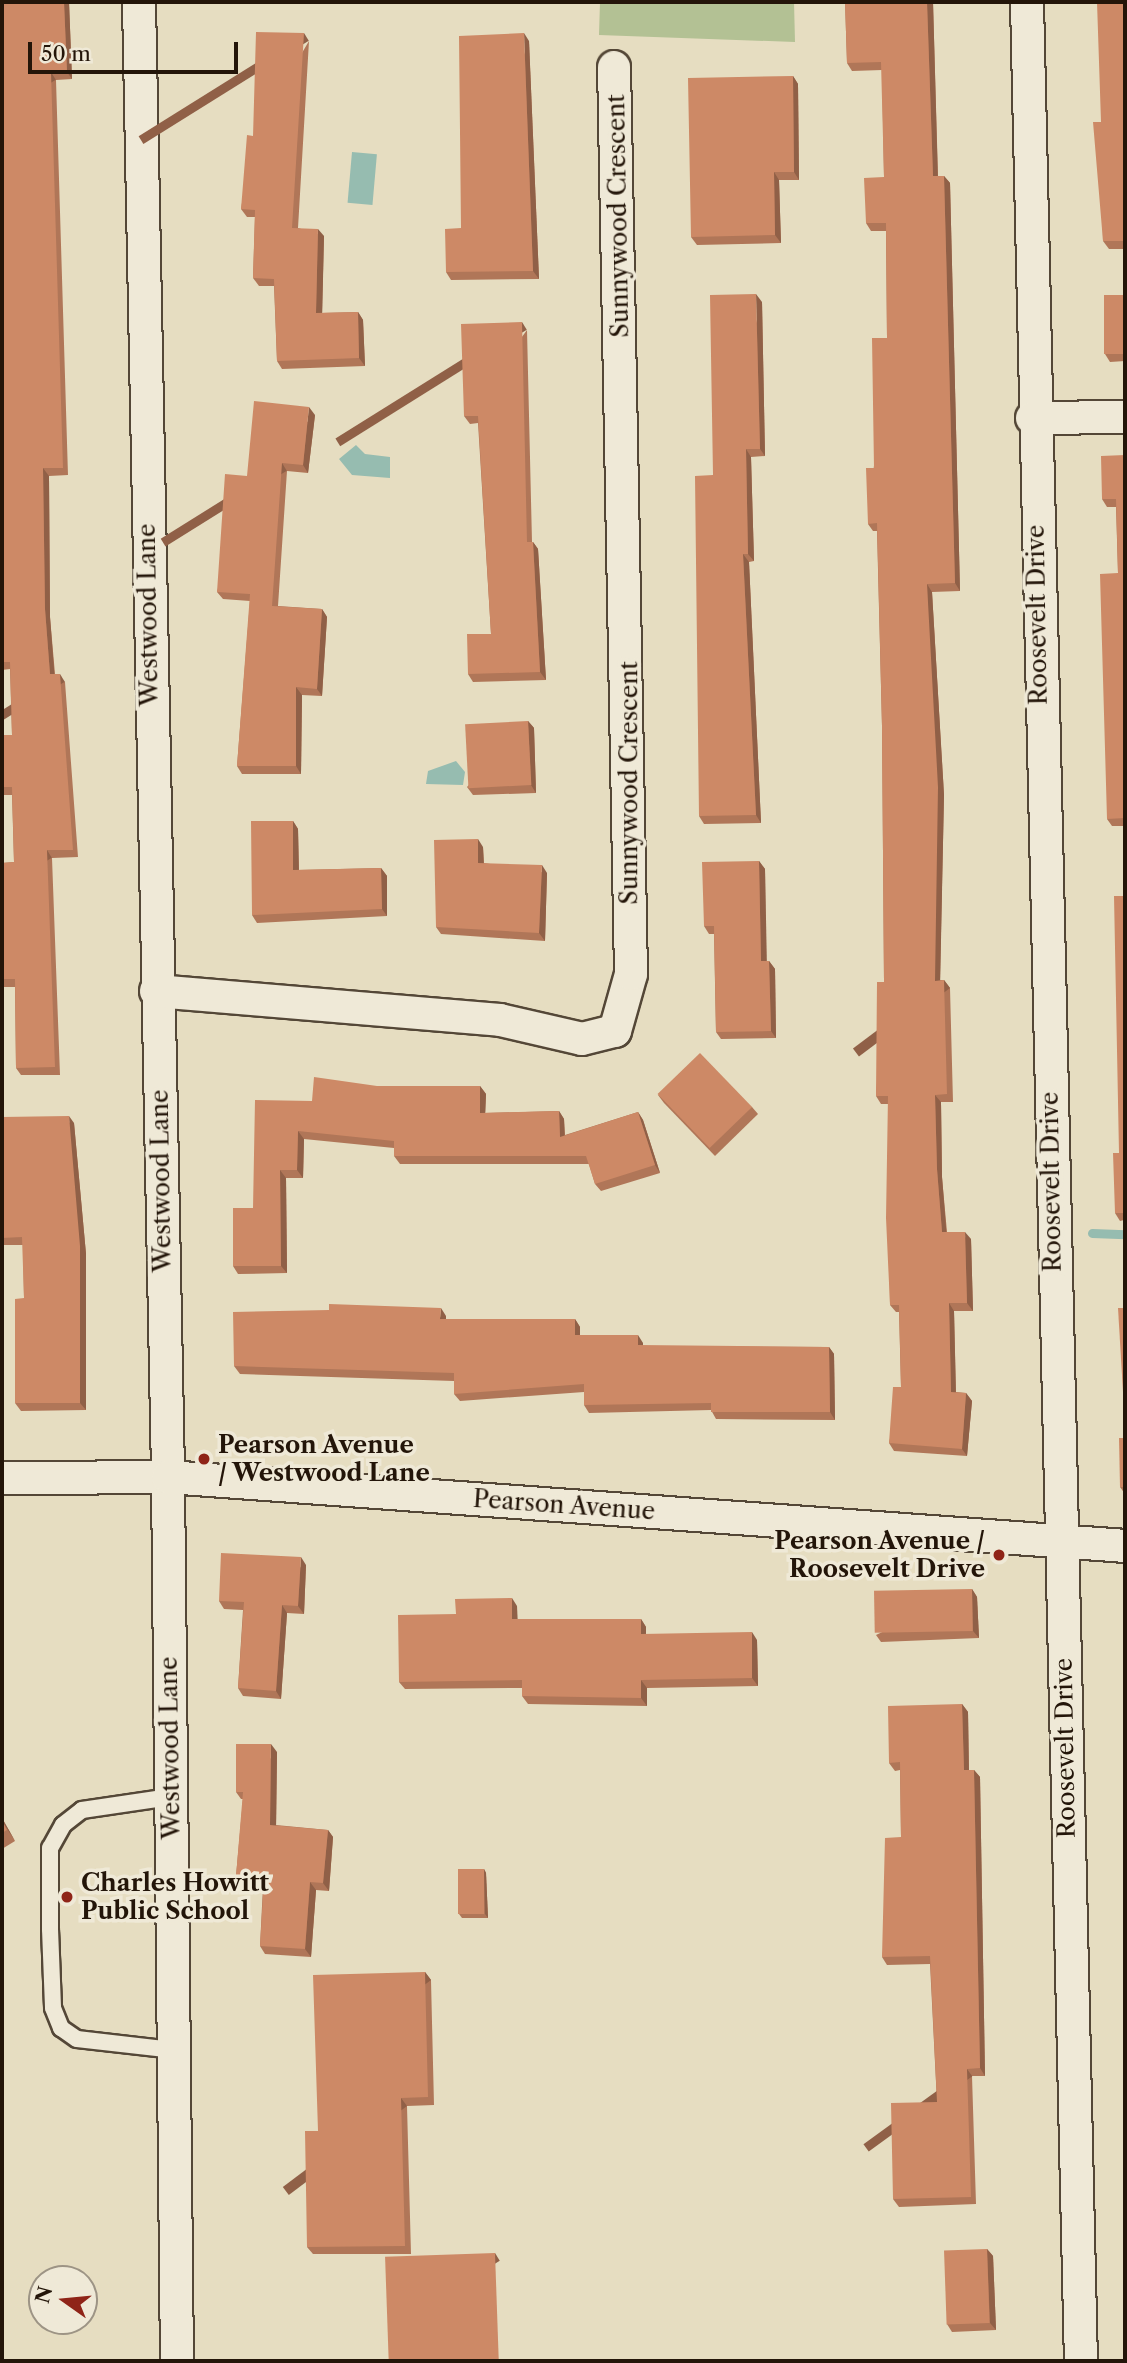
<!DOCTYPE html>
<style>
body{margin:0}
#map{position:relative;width:1127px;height:2363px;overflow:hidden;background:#e6ddc1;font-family:"Libre Caslon Text",serif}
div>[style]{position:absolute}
.green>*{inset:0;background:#b3c194}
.water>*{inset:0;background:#96bcb0;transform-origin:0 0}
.stream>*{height:9px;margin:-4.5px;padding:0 4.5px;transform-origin:4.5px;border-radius:4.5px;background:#96bcb0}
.roads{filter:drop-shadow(2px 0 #544737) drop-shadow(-2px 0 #544737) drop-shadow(0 2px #544737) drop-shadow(0 -2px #544737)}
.service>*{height:16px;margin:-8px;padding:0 8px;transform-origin:8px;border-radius:8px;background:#efe9d7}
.minor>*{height:32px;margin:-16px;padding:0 16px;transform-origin:16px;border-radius:16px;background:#efe9d7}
.wall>*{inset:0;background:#b07658}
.shaded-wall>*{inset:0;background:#906047;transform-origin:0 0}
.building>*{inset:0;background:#cd8966;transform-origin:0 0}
.dots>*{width:19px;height:19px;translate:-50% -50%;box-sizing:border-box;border:4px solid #efe9d7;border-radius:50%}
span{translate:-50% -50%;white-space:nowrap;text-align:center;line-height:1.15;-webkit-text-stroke:7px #efe9d7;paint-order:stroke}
.street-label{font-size:24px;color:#231509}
.poi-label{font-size:24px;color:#231509;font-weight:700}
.left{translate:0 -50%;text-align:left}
.right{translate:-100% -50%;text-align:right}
.frame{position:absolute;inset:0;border:4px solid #231509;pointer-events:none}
.north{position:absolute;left:28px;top:2265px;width:70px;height:70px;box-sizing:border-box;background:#efe9d7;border:2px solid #9d9485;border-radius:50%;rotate:285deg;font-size:19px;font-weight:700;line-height:28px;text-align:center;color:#231509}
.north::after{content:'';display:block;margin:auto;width:24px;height:32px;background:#8f2418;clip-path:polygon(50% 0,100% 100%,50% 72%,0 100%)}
.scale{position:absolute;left:28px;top:42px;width:210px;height:32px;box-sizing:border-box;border:4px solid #231509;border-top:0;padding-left:9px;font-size:21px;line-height:24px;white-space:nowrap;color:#231509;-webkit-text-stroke:5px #efe9d7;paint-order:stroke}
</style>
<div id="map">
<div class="green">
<div style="clip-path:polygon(600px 2px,794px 2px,795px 42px,599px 35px)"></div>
</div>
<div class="water">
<div style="left:352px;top:152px;width:25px;height:51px;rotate:5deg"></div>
<div style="clip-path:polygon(356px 445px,365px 454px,390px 457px,390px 478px,352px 475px,339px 459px)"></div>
<div style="clip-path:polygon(456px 761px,465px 772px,463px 785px,426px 784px,428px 771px)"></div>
</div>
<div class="stream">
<div style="left:1092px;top:1233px;width:33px;rotate:2deg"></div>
</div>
<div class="roads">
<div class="service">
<div style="left:170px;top:1797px;width:89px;rotate:171.6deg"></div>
<div style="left:82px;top:1810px;width:24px;rotate:142deg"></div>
<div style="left:63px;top:1825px;width:26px;rotate:119deg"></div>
<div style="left:50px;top:1848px;width:81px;rotate:90deg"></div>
<div style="left:50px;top:1929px;width:79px;rotate:87.8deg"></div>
<div style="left:53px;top:2008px;width:22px;rotate:68deg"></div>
<div style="left:61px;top:2028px;width:19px;rotate:35deg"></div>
<div style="left:77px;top:2039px;width:98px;rotate:6.5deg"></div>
</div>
<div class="minor">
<div style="left:139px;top:2px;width:1475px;rotate:88.87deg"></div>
<div style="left:168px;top:1477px;width:884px;rotate:89.42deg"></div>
<div style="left:1027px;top:2px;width:2360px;rotate:88.69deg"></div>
<div style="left:1032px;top:418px;width:93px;rotate:-0.6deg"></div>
<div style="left:156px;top:991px;width:345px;rotate:4.8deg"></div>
<div style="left:500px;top:1020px;width:84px;rotate:13deg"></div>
<div style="left:582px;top:1039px;width:34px;rotate:-14deg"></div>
<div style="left:615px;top:1031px;width:59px;rotate:-74.3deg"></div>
<div style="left:631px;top:974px;width:907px;rotate:-91.07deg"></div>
<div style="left:2px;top:1478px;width:166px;rotate:-0.3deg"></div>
<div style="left:168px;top:1477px;width:959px;rotate:4.12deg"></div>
</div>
</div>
<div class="wall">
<div style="clip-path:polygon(2px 2px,69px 2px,72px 79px,56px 80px,68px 475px,49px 476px,50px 617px,55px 674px,65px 682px,78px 857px,52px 858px,60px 1075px,21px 1075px,16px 1068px,15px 987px,2px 987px,2px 863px,14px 862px,12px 795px,3px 795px,2px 793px,2px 735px,12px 735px,10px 669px,2px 670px)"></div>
<div style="clip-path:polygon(845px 2px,933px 2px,938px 176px,944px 176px,950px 183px,960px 591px,932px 592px,944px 795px,940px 980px,944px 980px,950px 988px,953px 1102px,941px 1102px,942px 1177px,947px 1232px,971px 1239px,973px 1311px,954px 1311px,956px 1392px,966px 1393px,972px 1401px,967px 1456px,894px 1451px,889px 1443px,901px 1387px,899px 1312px,896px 1312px,890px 1305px,888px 1104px,881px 1104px,876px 1096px,884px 982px,882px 726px,877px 531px,873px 531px,868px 524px,887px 338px,886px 231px,871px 231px,866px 223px,884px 177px,882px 70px,852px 71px,847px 63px)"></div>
<div style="clip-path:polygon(1125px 2px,1125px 249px,1109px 249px,1103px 241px,1101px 122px)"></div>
<div style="clip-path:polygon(309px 41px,298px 228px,324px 236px,322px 313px,358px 312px,363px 320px,365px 366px,282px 369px,277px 361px,274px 286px,259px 286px,253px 278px,255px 217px,247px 217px,241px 209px,253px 136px)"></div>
<div style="clip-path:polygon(529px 41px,539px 279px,451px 280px,446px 272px)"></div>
<div style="clip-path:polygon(793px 76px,798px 84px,799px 180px,779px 180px,781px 243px,697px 245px,691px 237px)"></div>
<div style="clip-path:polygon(1125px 295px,1125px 361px,1110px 362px,1105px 354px)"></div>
<div style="clip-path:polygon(762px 302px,765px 456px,751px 457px,754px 561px,749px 562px,761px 823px,704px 824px,699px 816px,713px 475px)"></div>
<div style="clip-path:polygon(527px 330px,532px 542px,533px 542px,538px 549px,546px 680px,473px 682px,468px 674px,491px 634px,478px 423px,470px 424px,464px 416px)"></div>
<div style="clip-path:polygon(315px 415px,308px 473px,287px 471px,278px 606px,322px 609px,327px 617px,322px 696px,302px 695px,301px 774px,242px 774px,237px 766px,250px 601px,223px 599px,217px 592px,247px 476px)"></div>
<div style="clip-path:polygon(1125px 455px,1125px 826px,1112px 826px,1107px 819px,1118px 573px,1116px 507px,1107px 507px,1102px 499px)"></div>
<div style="clip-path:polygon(528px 721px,534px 728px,536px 793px,473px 795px,467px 787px)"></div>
<div style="clip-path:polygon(293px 821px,298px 829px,299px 870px,381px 868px,387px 876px,387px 916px,257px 923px,252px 915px)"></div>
<div style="clip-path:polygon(483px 847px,484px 863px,547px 873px,545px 941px,441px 934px,436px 927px)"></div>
<div style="clip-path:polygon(759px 861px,765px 869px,766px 961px,769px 961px,775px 969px,776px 1038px,721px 1039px,716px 1032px,714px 934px,709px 934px,704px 926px)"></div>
<div style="clip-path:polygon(377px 1086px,480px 1086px,486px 1094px,485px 1113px,559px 1111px,564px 1119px,565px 1135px,638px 1112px,643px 1120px,660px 1173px,601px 1191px,595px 1184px,589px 1164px,400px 1164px,394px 1156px,394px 1148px,304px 1139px,303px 1178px,286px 1178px,287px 1273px,238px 1274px,233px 1266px,253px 1208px,312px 1101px)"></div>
<div style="clip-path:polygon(658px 1095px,752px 1107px,758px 1114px,715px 1156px,664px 1103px)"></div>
<div style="clip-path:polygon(2px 1117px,74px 1123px,86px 1254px,86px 1410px,21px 1411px,15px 1403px,24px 1298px,23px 1245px,3px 1245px,2px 1243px)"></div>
<div style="clip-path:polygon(1119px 1153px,1124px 1220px,1120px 1221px,1115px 1213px)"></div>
<div style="clip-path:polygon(446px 1316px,446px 1319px,575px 1319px,580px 1327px,580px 1335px,643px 1343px,643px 1346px,829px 1347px,834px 1354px,835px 1420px,716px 1419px,711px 1410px,589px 1413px,584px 1405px,584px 1392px,460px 1401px,454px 1394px,454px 1381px,240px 1374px,234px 1366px)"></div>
<div style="clip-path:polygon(1125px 1438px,1125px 1494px,1120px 1487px)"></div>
<div style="clip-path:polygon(306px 1565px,304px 1614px,287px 1613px,281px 1699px,243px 1696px,238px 1688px,243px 1610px,224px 1609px,219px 1601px)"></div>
<div style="clip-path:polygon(972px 1589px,977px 1597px,979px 1638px,881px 1642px,876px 1635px)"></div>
<div style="clip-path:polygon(517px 1606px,517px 1619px,641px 1619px,646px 1627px,646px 1634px,757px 1640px,758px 1686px,647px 1688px,647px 1706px,528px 1704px,522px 1696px,522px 1688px,405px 1689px,399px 1682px,456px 1614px)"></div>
<div style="clip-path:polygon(962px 1704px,968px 1712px,969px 1770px,974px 1770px,980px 1777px,985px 2076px,972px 2076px,976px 2204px,899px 2207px,893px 2199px,937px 2102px,930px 1964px,887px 1965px,882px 1957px,901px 1837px,900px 1770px,895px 1771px,889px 1763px)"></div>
<div style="clip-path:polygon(277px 1752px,276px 1825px,328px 1830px,333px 1837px,329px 1891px,316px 1890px,311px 1957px,265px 1954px,260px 1946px,263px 1886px,242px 1884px,236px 1876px,243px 1799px,241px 1799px,236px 1792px)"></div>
<div style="clip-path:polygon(2px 1818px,15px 1841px,2px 1849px)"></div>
<div style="clip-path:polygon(484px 1869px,486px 1873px,488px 1918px,462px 1918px,459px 1914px)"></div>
<div style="clip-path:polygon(425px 1972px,431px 1980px,434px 2105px,407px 2106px,411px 2254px,313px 2254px,307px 2247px,318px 2131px)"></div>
<div style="clip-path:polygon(987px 2249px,993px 2256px,996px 2330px,952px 2332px,947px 2324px)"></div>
</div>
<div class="shaded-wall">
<div style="clip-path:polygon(64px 2px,69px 2px,72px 79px,67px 72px)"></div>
<div style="clip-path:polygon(927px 2px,933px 2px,938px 184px,933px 176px)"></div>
<div style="left:304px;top:33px;width:9px;height:195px;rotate:58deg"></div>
<div style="clip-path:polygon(524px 33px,529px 41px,539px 279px,533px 271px)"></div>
<div style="left:51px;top:72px;width:9px;height:396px;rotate:58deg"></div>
<div style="clip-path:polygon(793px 76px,798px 84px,799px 180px,794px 172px)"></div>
<div style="clip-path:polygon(774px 172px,779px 180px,781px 243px,775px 235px)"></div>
<div style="clip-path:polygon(944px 176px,950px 183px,960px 591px,955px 583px)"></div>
<div style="clip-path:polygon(318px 229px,324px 236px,322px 321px,316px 313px)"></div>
<div style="clip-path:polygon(756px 294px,762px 302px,765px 456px,760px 449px)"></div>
<div style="clip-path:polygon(358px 312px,363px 320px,365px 366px,359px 358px)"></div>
<div style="left:522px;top:322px;width:9px;height:220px;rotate:58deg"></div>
<div style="clip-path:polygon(309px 407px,315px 415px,308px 473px,303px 465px)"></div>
<div style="clip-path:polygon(746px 449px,751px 457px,754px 561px,748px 554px)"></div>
<div style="left:282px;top:463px;width:9px;height:143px;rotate:58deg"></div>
<div style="clip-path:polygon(43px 468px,49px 476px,50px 617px,55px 682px,50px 674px,45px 609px)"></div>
<div style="clip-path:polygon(533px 542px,538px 549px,546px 680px,540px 672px)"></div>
<div style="clip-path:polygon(743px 554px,749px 562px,761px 823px,756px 815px)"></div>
<div style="clip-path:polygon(927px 584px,932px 592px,944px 795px,940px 988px,935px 981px)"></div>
<div style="clip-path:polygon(322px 609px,327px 617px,322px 696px,317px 689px)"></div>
<div style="left:60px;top:674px;width:9px;height:176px;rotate:58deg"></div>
<div style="clip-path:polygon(296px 687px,302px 695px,301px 774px,296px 766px)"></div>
<div style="clip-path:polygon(528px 721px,534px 728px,536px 793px,531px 785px)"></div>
<div style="clip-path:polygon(293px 821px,298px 829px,299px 878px,293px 870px)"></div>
<div style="clip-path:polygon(478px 839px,483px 847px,484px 870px,478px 863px)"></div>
<div style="left:47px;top:850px;width:9px;height:217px;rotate:58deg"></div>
<div style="clip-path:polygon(759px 861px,765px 869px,767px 969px,761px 961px)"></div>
<div style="clip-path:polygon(542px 865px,547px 873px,545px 941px,539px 933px)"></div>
<div style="clip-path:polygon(381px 868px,387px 876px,387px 916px,382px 909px)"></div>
<div style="clip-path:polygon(769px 961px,775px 969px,776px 1038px,771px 1031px)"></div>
<div style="left:944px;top:980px;width:10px;height:114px;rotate:53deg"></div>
<div style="clip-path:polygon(480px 1086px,486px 1094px,485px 1121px,480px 1113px)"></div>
<div style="clip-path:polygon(935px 1095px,941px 1102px,942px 1177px,947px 1240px,942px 1232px,937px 1169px)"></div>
<div style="clip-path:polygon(559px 1111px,564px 1119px,565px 1145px,560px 1137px)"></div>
<div style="clip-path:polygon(638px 1112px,643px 1120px,660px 1173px,655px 1165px)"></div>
<div style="clip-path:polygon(69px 1116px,74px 1123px,86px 1254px,86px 1410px,80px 1403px)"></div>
<div style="clip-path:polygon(298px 1131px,304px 1139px,303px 1178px,297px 1170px)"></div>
<div style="clip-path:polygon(280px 1170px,286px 1178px,287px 1273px,281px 1266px)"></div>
<div style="clip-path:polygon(965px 1232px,971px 1239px,973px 1311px,967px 1303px)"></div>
<div style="clip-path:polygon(949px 1303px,954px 1311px,956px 1400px,951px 1392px)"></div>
<div style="clip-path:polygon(441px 1308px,446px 1316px,446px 1327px,440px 1319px)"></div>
<div style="clip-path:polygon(575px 1319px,580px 1327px,580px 1343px,575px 1335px)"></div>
<div style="clip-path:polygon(638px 1335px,643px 1343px,643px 1353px,638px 1345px)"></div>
<div style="clip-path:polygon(829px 1347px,834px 1354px,835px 1420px,830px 1412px)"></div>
<div style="clip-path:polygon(966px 1393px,972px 1401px,967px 1456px,962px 1449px)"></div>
<div style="clip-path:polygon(301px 1557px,306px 1565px,304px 1614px,298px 1606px)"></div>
<div style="clip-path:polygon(972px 1589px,977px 1597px,979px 1638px,973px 1631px)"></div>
<div style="clip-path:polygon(512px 1598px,517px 1606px,518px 1627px,512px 1619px)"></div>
<div style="clip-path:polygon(282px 1605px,287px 1613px,281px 1699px,276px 1691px)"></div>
<div style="clip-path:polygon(641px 1619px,646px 1627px,646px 1642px,641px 1634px)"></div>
<div style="clip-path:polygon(752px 1632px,757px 1640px,758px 1686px,752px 1678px)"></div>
<div style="clip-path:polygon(641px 1680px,647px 1688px,647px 1706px,641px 1698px)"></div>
<div style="clip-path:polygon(962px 1704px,968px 1712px,969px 1778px,964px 1770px)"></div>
<div style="clip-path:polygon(271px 1744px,277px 1752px,276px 1833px,270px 1825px)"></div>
<div style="clip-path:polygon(974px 1770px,980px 1777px,985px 2076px,980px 2068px)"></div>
<div style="clip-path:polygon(2px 1818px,15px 1841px,2px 1821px)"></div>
<div style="clip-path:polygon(328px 1830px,333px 1837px,329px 1891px,323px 1883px)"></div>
<div style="clip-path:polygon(484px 1869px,486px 1873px,488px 1918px,485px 1914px)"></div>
<div style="clip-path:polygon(310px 1882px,316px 1890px,311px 1957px,305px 1949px)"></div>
<div style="left:425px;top:1972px;width:10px;height:125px;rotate:53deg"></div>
<div style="left:967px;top:2069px;width:9px;height:128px;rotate:54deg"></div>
<div style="left:401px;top:2098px;width:10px;height:148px;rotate:53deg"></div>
<div style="clip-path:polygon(987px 2249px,993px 2256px,996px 2330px,990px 2323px)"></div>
<div style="left:495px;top:2253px;width:9px;height:108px;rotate:58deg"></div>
</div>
<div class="building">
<div style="clip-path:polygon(2px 2px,64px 2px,67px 72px,51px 72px,63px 468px,43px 468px,45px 609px,50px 674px,60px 674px,73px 850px,47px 850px,55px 1067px,16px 1068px,15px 979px,2px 979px,2px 863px,14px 862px,12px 787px,2px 787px,2px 735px,12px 735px,10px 662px,2px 662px)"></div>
<div style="clip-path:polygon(845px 2px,927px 2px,933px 176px,944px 176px,955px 583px,927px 584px,938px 787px,935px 981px,944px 980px,947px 1094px,935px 1095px,937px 1169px,942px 1232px,965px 1232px,967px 1303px,949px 1303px,951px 1392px,966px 1393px,962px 1449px,889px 1443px,893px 1387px,901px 1387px,899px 1305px,890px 1305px,886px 1218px,888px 1096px,876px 1096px,877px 982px,884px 982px,882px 726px,877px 523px,868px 524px,866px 468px,874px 468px,872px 338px,887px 338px,886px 223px,866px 223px,864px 178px,884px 177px,881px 62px,847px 63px)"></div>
<div style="clip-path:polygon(1097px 2px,1125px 2px,1125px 241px,1103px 241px,1093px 122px,1101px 122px)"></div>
<div style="clip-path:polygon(256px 32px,304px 33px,292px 228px,318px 229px,316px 313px,358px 312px,359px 358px,277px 361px,274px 279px,253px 278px,255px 210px,241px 209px,247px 135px,253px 136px)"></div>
<div style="clip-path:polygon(524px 33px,533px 271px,446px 272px,445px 229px,461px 228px,459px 36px)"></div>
<div style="clip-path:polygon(793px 76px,794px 172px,774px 172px,775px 235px,691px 237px,688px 78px)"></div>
<div style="clip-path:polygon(756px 294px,760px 449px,746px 449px,748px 554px,743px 554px,756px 815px,699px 816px,695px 476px,713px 475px,710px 295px)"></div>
<div style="left:1104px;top:295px;width:21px;height:59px"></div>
<div style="clip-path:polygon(522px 322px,527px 542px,533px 542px,540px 672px,468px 674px,467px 634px,491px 634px,478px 416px,464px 416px,461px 324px)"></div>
<div style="clip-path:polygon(254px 401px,309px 407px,303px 465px,282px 463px,272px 606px,322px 609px,317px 689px,296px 687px,296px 766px,237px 766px,250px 594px,217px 592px,225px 474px,247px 476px)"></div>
<div style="clip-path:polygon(1125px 455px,1125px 818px,1107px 819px,1100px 574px,1118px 573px,1116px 499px,1102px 499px,1101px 456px)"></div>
<div style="left:528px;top:721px;width:64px;height:63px;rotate:87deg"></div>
<div style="clip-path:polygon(251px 821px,293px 821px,293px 870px,381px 868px,382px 909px,252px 915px)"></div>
<div style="clip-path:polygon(478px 839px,478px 863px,542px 865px,539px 933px,436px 927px,434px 840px)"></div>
<div style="clip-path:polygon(759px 861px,761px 961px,769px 961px,771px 1031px,716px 1032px,714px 926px,704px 926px,702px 862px)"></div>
<div style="clip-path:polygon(1114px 896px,1125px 896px,1125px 1260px,1124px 1213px,1115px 1213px,1113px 1153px,1119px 1153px)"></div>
<div style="left:700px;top:1053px;width:75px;height:59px;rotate:46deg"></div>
<div style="clip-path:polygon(314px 1077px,377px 1086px,480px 1086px,480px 1113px,559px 1111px,560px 1137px,638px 1112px,655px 1165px,595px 1184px,586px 1156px,394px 1156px,394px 1141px,298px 1131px,297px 1170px,280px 1170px,281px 1266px,233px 1266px,233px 1208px,253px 1208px,255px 1100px,312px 1101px)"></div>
<div style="clip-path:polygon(69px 1116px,80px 1246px,80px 1403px,15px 1403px,15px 1299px,24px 1298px,22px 1237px,2px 1238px,2px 1117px)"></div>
<div style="clip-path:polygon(329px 1304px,441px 1308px,440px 1319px,575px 1319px,575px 1335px,638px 1335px,638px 1345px,829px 1347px,830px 1412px,711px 1412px,711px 1403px,584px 1405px,584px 1384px,454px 1394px,454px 1373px,234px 1366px,233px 1312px,329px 1310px)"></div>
<div style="clip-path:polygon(1118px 1308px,1125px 1308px,1125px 1426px)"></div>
<div style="clip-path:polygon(1119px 1438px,1125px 1438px,1125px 1487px,1120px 1487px)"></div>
<div style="clip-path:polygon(221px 1553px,301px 1557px,298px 1606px,282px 1605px,276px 1691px,238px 1688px,244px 1602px,219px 1601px)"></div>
<div style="left:972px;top:1589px;width:42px;height:98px;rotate:89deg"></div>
<div style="clip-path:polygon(512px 1598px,512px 1619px,641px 1619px,641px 1634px,752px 1632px,752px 1678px,641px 1680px,641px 1698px,522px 1696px,522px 1680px,399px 1682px,398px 1615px,456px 1614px,455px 1599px)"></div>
<div style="clip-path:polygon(962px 1704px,964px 1770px,974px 1770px,980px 2068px,967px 2069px,971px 2197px,893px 2199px,891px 2103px,937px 2102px,930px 1956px,882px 1957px,885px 1838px,901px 1837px,900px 1762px,889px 1763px,888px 1706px)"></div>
<div style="clip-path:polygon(236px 1744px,271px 1744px,270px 1825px,328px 1830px,323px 1883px,310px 1882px,305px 1949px,260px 1946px,264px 1878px,236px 1876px,243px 1792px,236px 1792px)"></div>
<div style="clip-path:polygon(2px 1821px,7px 1830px,2px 1833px)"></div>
<div style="left:458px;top:1869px;width:26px;height:45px"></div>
<div style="clip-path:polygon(425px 1972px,428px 2097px,401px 2098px,405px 2246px,307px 2247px,305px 2131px,318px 2131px,313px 1975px)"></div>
<div style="left:987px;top:2249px;width:74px;height:43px;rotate:88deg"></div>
<div style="left:495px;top:2253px;width:108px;height:110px;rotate:88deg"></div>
</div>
<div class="dots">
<div style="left:204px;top:1459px;background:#8f2418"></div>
<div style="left:999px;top:1555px;background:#8f2418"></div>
<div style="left:67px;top:1897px;background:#8f2418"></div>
</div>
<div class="street-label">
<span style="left:618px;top:216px;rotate:-91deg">Sunnywood Crescent</span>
<span style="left:148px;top:615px;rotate:-91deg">Westwood Lane</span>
<span style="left:1037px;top:615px;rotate:-91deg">Roosevelt Drive</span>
<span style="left:629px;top:783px;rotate:-90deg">Sunnywood Crescent</span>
<span style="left:161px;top:1181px;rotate:-91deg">Westwood Lane</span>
<span style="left:1051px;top:1182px;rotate:-91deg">Roosevelt Drive</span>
<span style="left:564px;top:1505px;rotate:4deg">Pearson Avenue</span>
<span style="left:170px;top:1748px;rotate:-91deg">Westwood Lane</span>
<span style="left:1065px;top:1748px;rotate:-91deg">Roosevelt Drive</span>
</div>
<div class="poi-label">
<span class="left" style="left:218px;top:1459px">Pearson Avenue<br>/ Westwood Lane</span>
<span class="right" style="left:985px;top:1555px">Pearson Avenue /<br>Roosevelt Drive</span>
<span class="left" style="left:81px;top:1897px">Charles Howitt<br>Public School</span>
</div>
<div class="frame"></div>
<div class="north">N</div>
<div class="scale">50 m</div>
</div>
